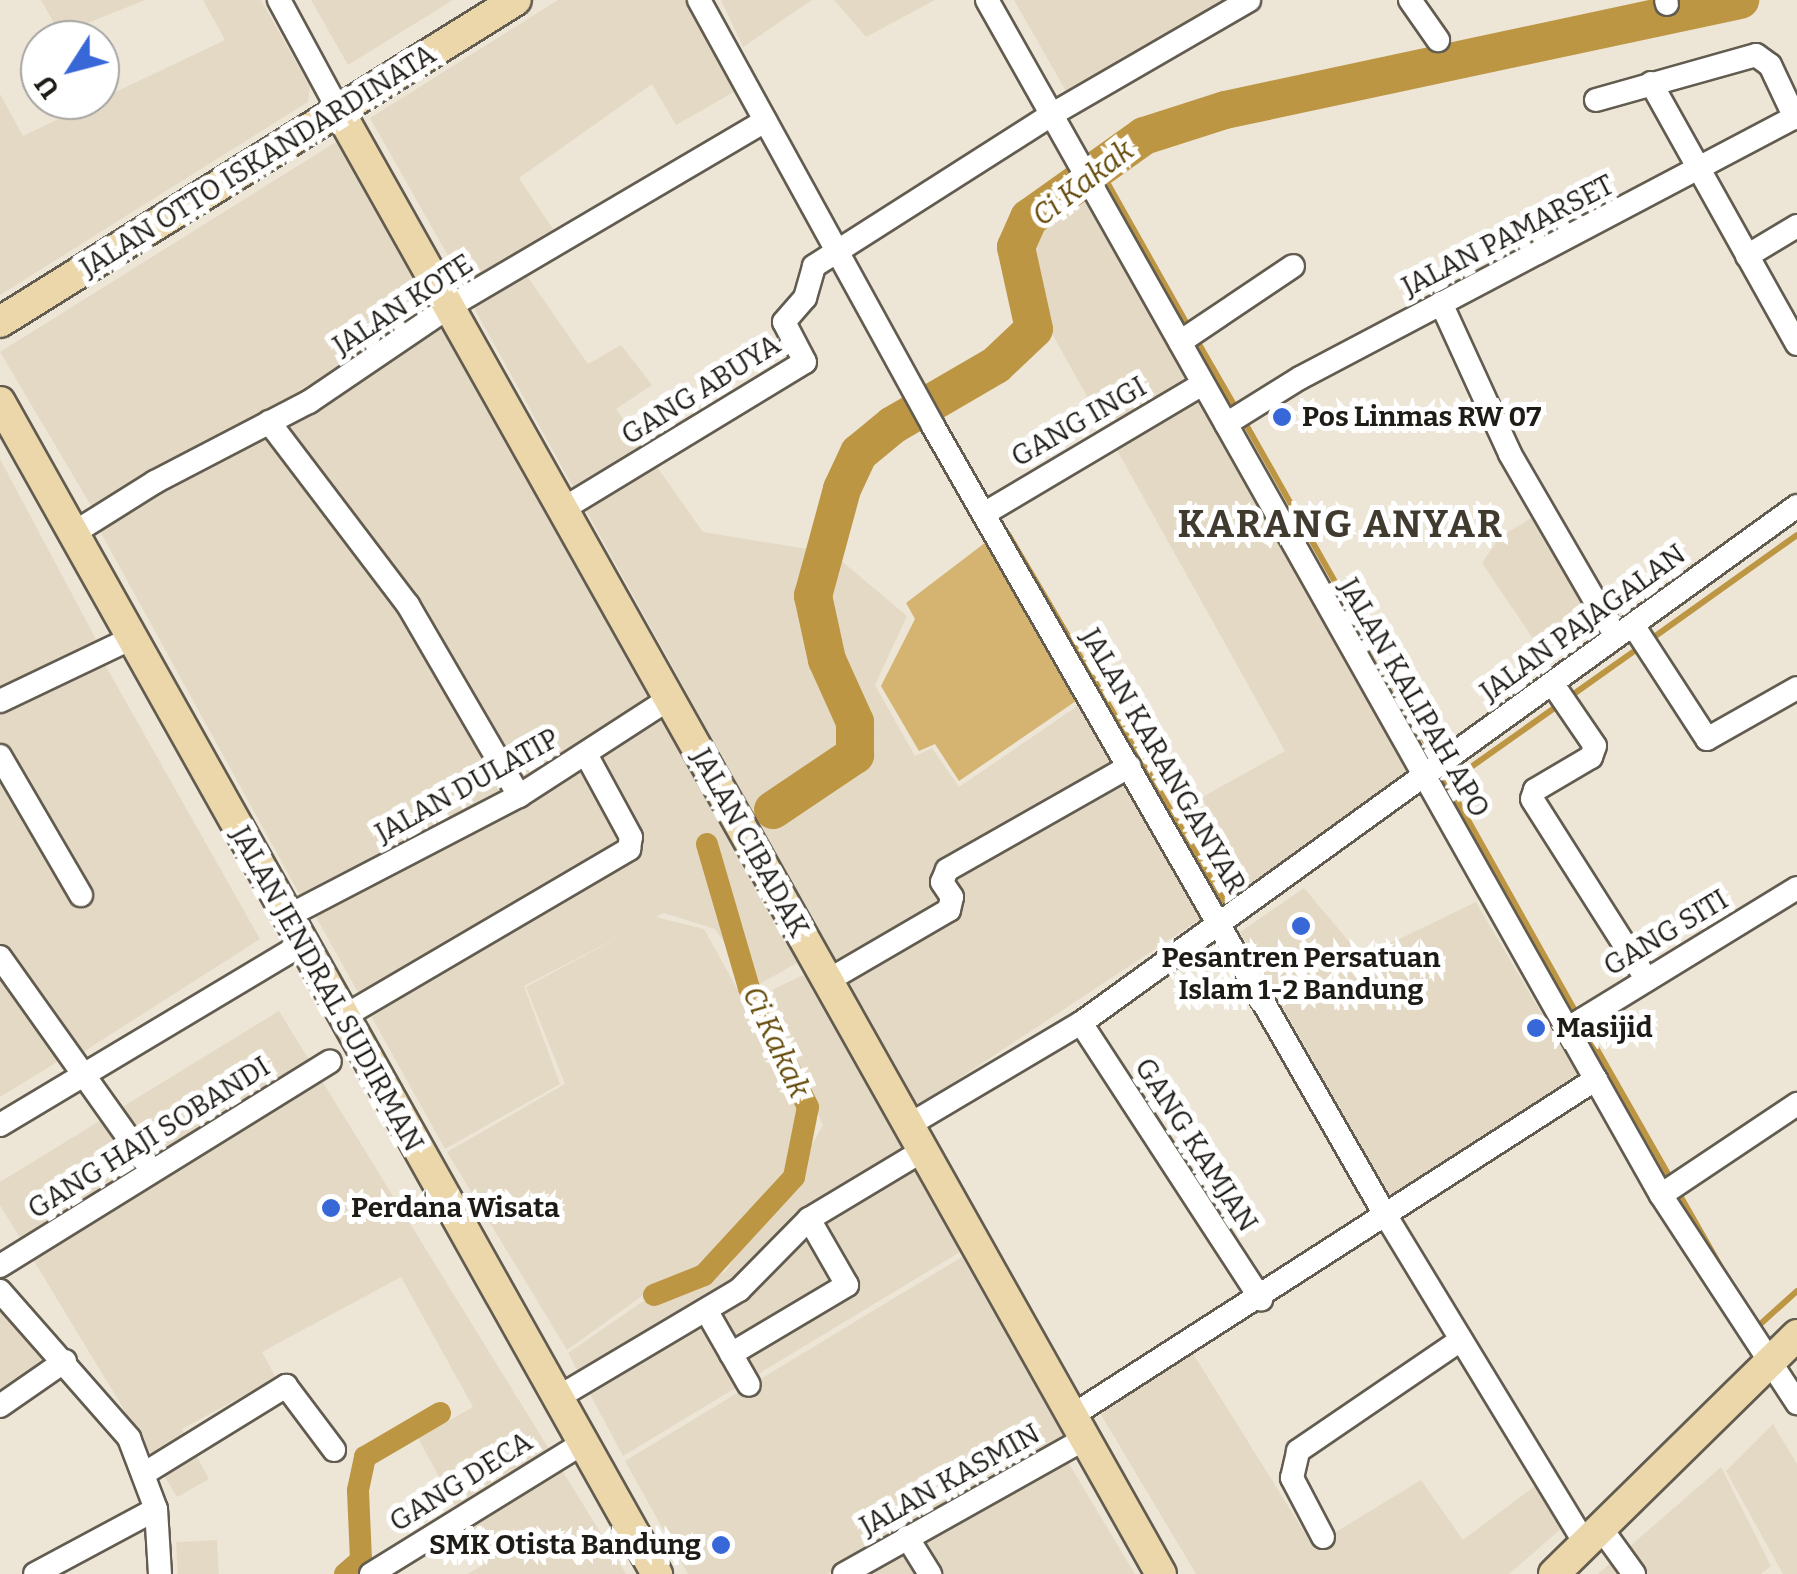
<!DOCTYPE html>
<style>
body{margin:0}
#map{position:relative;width:1797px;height:1574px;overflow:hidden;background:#ede6d7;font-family:Bitter,serif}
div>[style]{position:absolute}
.built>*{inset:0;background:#e4d9c4;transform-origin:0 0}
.green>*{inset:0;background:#d5b471}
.stream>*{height:6px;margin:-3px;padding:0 3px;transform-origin:3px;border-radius:3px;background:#bd9644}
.canal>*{height:22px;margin:-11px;padding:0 11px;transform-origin:11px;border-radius:11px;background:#bd9644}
.river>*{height:38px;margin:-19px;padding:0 19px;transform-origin:19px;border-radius:19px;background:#bd9644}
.roads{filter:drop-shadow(2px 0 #625c50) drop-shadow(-2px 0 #625c50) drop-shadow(0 2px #625c50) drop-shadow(0 -2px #625c50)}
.minor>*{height:22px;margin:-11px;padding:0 11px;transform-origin:11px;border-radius:11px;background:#fff}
.major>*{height:30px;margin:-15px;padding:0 15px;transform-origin:15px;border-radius:15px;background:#ecd7aa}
.dots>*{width:28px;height:28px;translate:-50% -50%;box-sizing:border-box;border:5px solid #fff;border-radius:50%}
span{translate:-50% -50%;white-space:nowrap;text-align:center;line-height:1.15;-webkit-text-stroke:10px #fff;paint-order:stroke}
.street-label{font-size:28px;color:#1f1c17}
.poi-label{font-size:28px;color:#1f1c17;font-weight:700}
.left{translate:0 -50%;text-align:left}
.right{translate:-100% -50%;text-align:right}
.water-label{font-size:30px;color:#654b09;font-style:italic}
.district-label{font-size:38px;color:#403a2f;font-weight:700;letter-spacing:2.5px}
.north{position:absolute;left:20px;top:20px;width:100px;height:100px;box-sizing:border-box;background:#fff;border:2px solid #a5a4a2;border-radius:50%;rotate:234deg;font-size:28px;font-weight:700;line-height:40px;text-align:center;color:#1f1c17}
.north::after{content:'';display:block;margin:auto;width:35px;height:45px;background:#3868d8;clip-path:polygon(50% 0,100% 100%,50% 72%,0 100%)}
</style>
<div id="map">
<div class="built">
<div style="clip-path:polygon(41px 0,145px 0,60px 34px)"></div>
<div style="clip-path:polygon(203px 0,261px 0,310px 87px,308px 102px,0 295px,0 94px,23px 136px,225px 40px)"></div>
<div style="clip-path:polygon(311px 0,453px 0,348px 65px)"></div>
<div style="clip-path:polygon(558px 0,688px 0,741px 88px,676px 125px,652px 84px,519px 178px,559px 238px,468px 291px,370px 118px)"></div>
<div style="clip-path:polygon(721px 0,812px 0,743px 47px)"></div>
<div style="clip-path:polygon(834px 0,935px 0,866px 37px)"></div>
<div style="clip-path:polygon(1014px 0,1244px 0,1071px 100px)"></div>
<div style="clip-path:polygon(336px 142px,437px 316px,308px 404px,93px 509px,0 352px)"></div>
<div style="clip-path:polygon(1085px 196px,1424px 791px,1226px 910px,1172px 814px,1285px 751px,1041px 314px,1023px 264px,1029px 236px)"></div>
<div style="clip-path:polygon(523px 270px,588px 364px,621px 345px,652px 385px,616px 409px,703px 532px,832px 553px,907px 616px,875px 685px,915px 756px,932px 748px,959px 787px,1082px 703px,1202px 918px,916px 1107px,468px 297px)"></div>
<div style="clip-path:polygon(439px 324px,653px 706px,518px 786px,420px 604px,285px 424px)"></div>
<div style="clip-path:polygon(270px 431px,359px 561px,428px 642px,506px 793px,301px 897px,96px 524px)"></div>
<div style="clip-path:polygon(0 459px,97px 641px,0 691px)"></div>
<div style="clip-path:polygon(1541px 512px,1600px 615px,1544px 655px,1482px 563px,1500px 537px)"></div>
<div style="clip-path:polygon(104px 663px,260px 939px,77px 1056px,0 947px,0 713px)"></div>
<div style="clip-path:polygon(664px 718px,804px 959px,754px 987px,715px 929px,664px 913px,656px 917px,704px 929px,805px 1111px,808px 1139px,717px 1269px,656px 1286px,567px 1350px,447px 1152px,565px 1084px,526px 987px,634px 929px,524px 986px,560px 1084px,445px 1149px,311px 908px)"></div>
<div style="clip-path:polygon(1304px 888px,1362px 957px,1476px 902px,1580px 1079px,1394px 1203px,1240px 932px)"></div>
<div style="clip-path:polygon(812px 971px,960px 1252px,623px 1456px,568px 1353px,655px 1293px,725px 1272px,807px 1153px,823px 1125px,759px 996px)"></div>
<div style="clip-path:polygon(0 972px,62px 1059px,0 1097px)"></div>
<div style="clip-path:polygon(279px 1011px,626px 1574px,468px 1574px,486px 1563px,418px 1438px,473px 1407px,401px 1277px,262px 1352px,276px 1378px,182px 1429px,209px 1479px,177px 1497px,0 1205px,0 1182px)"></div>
<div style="clip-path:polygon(962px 1257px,1065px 1438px,827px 1574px,688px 1574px,625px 1461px)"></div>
<div style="clip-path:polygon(0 1292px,55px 1359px,0 1399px)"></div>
<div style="clip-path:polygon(1192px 1352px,1313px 1546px,1421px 1480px,1463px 1540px,1535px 1486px,1563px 1527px,1509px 1574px,1196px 1574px,1097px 1408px)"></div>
<div style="clip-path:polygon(1773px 1424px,1797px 1464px,1797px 1574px,1783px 1574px,1726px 1471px)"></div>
<div style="clip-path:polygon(1068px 1462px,1135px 1574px,867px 1574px)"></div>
<div style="clip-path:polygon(1721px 1467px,1771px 1566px,1761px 1574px,1598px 1574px)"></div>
<div style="left:217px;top:1540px;width:34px;height:41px;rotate:87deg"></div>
</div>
<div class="green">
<div style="clip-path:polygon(990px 539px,1076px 701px,959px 781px,935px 744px,919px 751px,881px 686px,915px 619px,906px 603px)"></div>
</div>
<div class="stream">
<div style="left:1099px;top:168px;width:184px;rotate:60.6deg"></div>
<div style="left:1196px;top:339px;width:82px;rotate:60deg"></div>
<div style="left:1244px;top:421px;width:390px;rotate:60.5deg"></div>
<div style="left:1008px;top:534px;width:433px;rotate:59.5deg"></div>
<div style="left:1647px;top:642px;width:184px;rotate:-35.5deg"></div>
<div style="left:1568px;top:698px;width:88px;rotate:-35.3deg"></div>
<div style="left:1441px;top:772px;width:278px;rotate:60.7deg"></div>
<div style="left:1447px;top:784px;width:138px;rotate:-35.3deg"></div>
<div style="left:1586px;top:1030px;width:174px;rotate:60.3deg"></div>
<div style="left:1678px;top:1192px;width:83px;rotate:60.3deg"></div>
<div style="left:1756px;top:1328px;width:55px;rotate:-42.1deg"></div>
</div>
<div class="canal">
<div style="left:654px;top:1295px;width:54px;rotate:-21.8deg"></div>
<div style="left:704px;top:1275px;width:133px;rotate:-47.4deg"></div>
<div style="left:794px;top:1177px;width:71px;rotate:-78.7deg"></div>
<div style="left:808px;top:1107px;width:133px;rotate:-116.4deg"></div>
<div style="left:749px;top:988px;width:150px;rotate:-106.3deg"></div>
<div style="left:345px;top:1574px;width:21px;rotate:-41deg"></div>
<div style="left:361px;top:1560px;width:70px;rotate:-92.5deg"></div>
<div style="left:358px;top:1490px;width:34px;rotate:-78deg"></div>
<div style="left:365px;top:1457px;width:87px;rotate:-30.4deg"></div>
</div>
<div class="river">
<div style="left:773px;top:810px;width:99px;rotate:-33.9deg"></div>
<div style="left:855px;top:755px;width:33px;rotate:-90deg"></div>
<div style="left:855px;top:722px;width:68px;rotate:-114.3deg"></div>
<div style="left:827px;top:660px;width:66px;rotate:-102.3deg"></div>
<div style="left:813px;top:596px;width:111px;rotate:-74.8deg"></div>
<div style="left:842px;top:489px;width:40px;rotate:-65deg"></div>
<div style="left:859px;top:453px;width:44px;rotate:-39.5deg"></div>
<div style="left:893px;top:425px;width:119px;rotate:-30.2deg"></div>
<div style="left:996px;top:365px;width:52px;rotate:-43.5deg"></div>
<div style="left:1034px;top:329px;width:84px;rotate:-102.4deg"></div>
<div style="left:1016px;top:247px;width:32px;rotate:-66deg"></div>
<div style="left:1029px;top:218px;width:141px;rotate:-35.5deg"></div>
<div style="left:1144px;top:136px;width:85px;rotate:-17.8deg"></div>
<div style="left:1225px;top:110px;width:527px;rotate:-12.06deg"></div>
</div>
<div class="roads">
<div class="minor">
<div style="left:279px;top:0;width:126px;rotate:61.6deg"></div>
<div style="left:699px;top:0;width:486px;rotate:61.2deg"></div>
<div style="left:933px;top:426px;width:905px;rotate:60.18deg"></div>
<div style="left:1383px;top:1211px;width:392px;rotate:58.7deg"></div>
<div style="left:987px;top:0;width:1372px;rotate:60.58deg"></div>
<div style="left:1661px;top:1195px;width:249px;rotate:56.8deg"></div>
<div style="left:1410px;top:0;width:49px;rotate:55deg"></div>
<div style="left:1666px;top:0;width:4px;rotate:76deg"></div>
<div style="left:1651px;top:83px;width:299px;rotate:60.8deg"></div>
<div style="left:1596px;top:100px;width:166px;rotate:-15.7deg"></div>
<div style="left:1756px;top:55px;width:17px;rotate:36deg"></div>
<div style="left:1770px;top:65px;width:59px;rotate:64.7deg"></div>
<div style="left:1747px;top:256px;width:58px;rotate:-31deg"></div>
<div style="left:1441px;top:303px;width:166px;rotate:65.4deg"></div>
<div style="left:1510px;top:454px;width:211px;rotate:59.9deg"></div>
<div style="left:1180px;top:342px;width:136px;rotate:-33.9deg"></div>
<div style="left:269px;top:422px;width:230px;rotate:52.8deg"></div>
<div style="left:408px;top:605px;width:221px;rotate:59.8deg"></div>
<div style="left:1226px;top:424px;width:87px;rotate:-31.9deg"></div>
<div style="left:1300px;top:378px;width:562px;rotate:-27.8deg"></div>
<div style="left:563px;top:509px;width:283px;rotate:-31.3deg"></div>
<div style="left:805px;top:362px;width:45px;rotate:-117.7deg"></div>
<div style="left:784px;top:322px;width:32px;rotate:-49deg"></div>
<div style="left:805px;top:298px;width:33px;rotate:-74deg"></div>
<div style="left:814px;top:266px;width:281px;rotate:-32.5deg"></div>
<div style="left:1051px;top:115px;width:229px;rotate:-30.1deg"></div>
<div style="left:987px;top:512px;width:251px;rotate:-30.7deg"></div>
<div style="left:72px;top:534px;width:98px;rotate:-32.1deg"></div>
<div style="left:155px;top:482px;width:174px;rotate:-27.5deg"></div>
<div style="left:309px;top:402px;width:169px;rotate:-34.2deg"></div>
<div style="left:449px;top:307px;width:367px;rotate:-30.5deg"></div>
<div style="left:1633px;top:625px;width:136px;rotate:57deg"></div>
<div style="left:1707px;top:739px;width:103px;rotate:-29.5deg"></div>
<div style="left:1552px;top:683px;width:76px;rotate:55.7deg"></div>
<div style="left:1595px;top:746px;width:12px;rotate:110deg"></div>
<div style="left:1591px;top:757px;width:65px;rotate:149.5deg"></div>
<div style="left:1535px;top:790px;width:9px;rotate:108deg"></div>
<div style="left:1532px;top:799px;width:214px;rotate:57.6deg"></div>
<div style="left:0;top:701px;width:144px;rotate:-25.5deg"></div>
<div style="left:0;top:756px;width:161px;rotate:59.8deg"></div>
<div style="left:288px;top:916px;width:260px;rotate:-27.5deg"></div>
<div style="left:519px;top:796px;width:179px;rotate:-32.9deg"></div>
<div style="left:0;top:957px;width:262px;rotate:54.6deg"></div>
<div style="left:827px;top:981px;width:141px;rotate:-30.2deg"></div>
<div style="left:949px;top:910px;width:13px;rotate:-77deg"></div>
<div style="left:952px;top:897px;width:18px;rotate:-124deg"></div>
<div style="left:942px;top:882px;width:13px;rotate:-67deg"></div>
<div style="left:947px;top:870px;width:210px;rotate:-29.6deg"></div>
<div style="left:343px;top:1017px;width:332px;rotate:-30.4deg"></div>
<div style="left:629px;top:849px;width:12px;rotate:-81deg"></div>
<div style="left:631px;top:837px;width:94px;rotate:-118.5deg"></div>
<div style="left:1081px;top:1023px;width:330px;rotate:56.9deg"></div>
<div style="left:1567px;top:1029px;width:270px;rotate:-31.5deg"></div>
<div style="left:0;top:1125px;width:353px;rotate:-30.9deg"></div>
<div style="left:909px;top:1125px;width:200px;rotate:-30.7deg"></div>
<div style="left:1081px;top:1023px;width:883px;rotate:-35.83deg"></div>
<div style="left:1661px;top:1195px;width:164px;rotate:-33.8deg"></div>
<div style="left:0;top:1266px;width:388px;rotate:-31.8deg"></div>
<div style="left:0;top:1291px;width:196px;rotate:48.7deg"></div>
<div style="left:129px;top:1438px;width:76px;rotate:69.2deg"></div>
<div style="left:156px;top:1509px;width:65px;rotate:86.5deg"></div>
<div style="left:706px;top:1310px;width:86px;rotate:60.2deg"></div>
<div style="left:731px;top:1354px;width:135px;rotate:-30.7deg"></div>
<div style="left:847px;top:1285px;width:76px;rotate:-119.9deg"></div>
<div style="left:557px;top:1398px;width:212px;rotate:-30.7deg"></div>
<div style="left:739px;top:1290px;width:100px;rotate:-45.4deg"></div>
<div style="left:809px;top:1219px;width:132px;rotate:-31deg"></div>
<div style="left:0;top:1406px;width:79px;rotate:-34.7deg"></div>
<div style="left:1070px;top:1417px;width:625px;rotate:-32.72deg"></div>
<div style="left:145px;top:1473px;width:166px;rotate:-31.7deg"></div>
<div style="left:286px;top:1386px;width:80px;rotate:53.1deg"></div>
<div style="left:1603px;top:1531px;width:53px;rotate:54.2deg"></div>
<div style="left:907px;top:1537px;width:44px;rotate:58.1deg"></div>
<div style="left:1323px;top:1537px;width:67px;rotate:-117.7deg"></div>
<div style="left:1292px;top:1478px;width:28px;rotate:-77deg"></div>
<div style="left:1298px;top:1451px;width:197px;rotate:-34.3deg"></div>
<div style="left:35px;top:1574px;width:137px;rotate:-28.2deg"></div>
<div style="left:371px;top:1574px;width:249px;rotate:-31.7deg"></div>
<div style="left:844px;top:1574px;width:276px;rotate:-29.3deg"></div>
</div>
<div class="major">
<div style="left:339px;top:111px;width:1678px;rotate:60.67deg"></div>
<div style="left:0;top:322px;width:608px;rotate:-31.97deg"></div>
<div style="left:0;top:402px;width:1344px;rotate:60.73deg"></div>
<div style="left:1554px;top:1574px;width:341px;rotate:-44.5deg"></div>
</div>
</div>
<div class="dots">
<div style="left:1282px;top:417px;background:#3868d8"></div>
<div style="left:1301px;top:926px;background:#3868d8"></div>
<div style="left:1536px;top:1028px;background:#3868d8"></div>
<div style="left:331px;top:1208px;background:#3868d8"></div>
<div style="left:721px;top:1545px;background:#3868d8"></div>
</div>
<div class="street-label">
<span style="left:258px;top:161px;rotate:-32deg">JALAN OTTO ISKANDARDINATA</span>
<span style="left:1508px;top:236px;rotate:-27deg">JALAN PAMARSET</span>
<span style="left:403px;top:305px;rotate:-33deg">JALAN KOTE</span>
<span style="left:701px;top:390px;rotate:-32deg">GANG ABUYA</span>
<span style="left:1079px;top:422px;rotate:-30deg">GANG INGI</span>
<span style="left:1583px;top:623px;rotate:-36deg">JALAN PAJAGALAN</span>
<span style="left:1414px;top:698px;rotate:60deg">JALAN KALIPAH APO</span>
<span style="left:1163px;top:761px;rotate:60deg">JALAN KARANGANYAR</span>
<span style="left:467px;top:786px;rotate:-29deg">JALAN DULATIP</span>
<span style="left:750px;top:843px;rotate:61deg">JALAN CIBADAK</span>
<span style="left:1666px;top:933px;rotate:-31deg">GANG SITI</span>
<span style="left:327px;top:989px;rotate:61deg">JALAN JENDRAL SUDIRMAN</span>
<span style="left:149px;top:1138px;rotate:-32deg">GANG HAJI SOBANDI</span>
<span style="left:1196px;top:1145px;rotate:57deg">GANG KAMJAN</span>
<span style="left:950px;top:1480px;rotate:-29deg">JALAN KASMIN</span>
<span style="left:461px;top:1482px;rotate:-32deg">GANG DECA</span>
</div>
<div class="poi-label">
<span class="left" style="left:1302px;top:417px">Pos Linmas RW 07</span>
<span style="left:1301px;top:974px">Pesantren Persatuan<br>Islam 1-2 Bandung</span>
<span class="left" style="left:1556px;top:1028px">Masijid</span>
<span class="left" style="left:351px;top:1208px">Perdana Wisata</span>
<span class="right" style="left:701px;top:1545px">SMK Otista Bandung</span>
</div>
<div class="water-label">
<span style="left:1083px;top:183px;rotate:-38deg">Ci Kakak</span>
<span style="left:776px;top:1042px;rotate:65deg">Ci Kakak</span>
</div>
<div class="district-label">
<span style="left:1341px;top:525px">KARANG ANYAR</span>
</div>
<div class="north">U</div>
</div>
